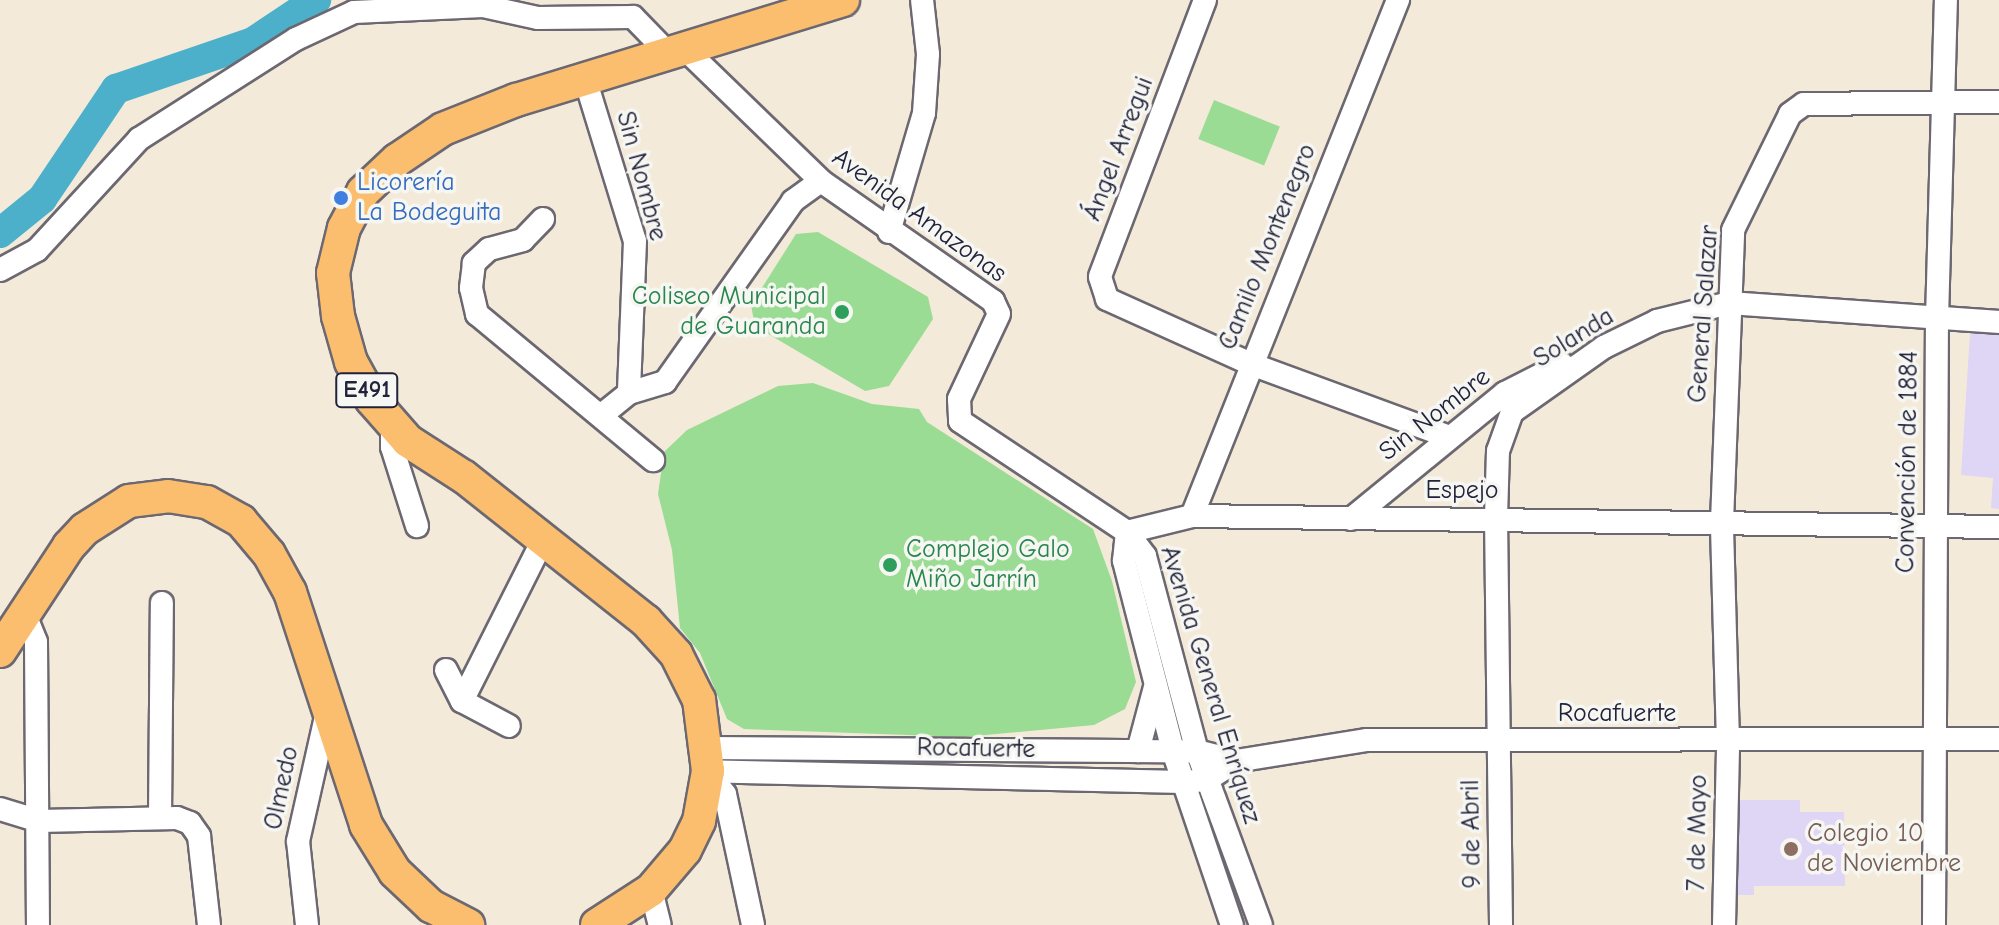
<!DOCTYPE html>
<meta charset="utf-8">
<style>
body{margin:0}
#map{position:relative;width:1999px;height:925px;overflow:hidden;background:#f4ead9;font-family:"Comic Neue",sans-serif}
div>[style]{position:absolute}
.built>*{inset:0;background:#dfd5f5}
.green>*{inset:0;background:#9adc93;transform-origin:0 0}
.river>*{height:30px;margin:-15px;padding:0 15px;transform-origin:15px;border-radius:15px;background:#4cb0cb}
.roads{filter:drop-shadow(2px 0 #6c6872) drop-shadow(-2px 0 #6c6872) drop-shadow(0 2px #6c6872) drop-shadow(0 -2px #6c6872)}
.minor>*{height:22px;margin:-11px;padding:0 11px;transform-origin:11px;border-radius:11px;background:#fff}
.highway>*{height:32px;margin:-16px;padding:0 16px;transform-origin:16px;border-radius:16px;background:#fbbe6e}
.dots>*{width:22px;height:22px;translate:-50% -50%;box-sizing:border-box;border:4px solid #f6f6f2;border-radius:50%}
span{translate:-50% -50%;white-space:nowrap;text-align:center;line-height:1.15;-webkit-text-stroke:7px #f6f6f2;paint-order:stroke}
.shield-label span{padding:2px 6px;background:#f6f6f2;border:2px solid;border-radius:6px;-webkit-text-stroke-width:0}
.shield-label{font-size:24px;color:#22223b;font-weight:700}
.street-label{font-size:26px;color:#22223b}
.shop-label{font-size:26px;color:#366cbe}
.left{translate:0 -50%;text-align:left}
.leisure-label{font-size:26px;color:#27864d}
.right{translate:-100% -50%;text-align:right}
.education-label{font-size:26px;color:#785e54}
</style>
<div id="map">
<div class="built">
<div style="clip-path:polygon(1970px 333px,1999px 335px,1999px 509px,1991px 508px,1993px 478px,1961px 475px)"></div>
<div style="clip-path:polygon(1738px 800px,1800px 800px,1800px 812px,1844px 812px,1845px 886px,1754px 886px,1754px 895px,1738px 895px)"></div>
</div>
<div class="green">
<div style="left:1214px;top:100px;width:71px;height:42px;rotate:22deg"></div>
<div style="clip-path:polygon(818px 232px,928px 297px,933px 319px,889px 386px,865px 391px,755px 326px,751px 305px,796px 234px)"></div>
<div style="clip-path:polygon(813px 383px,872px 404px,919px 409px,927px 422px,1093px 529px,1112px 581px,1136px 682px,1125px 709px,1094px 725px,964px 737px,744px 729px,727px 719px,700px 653px,680px 628px,672px 550px,658px 494px,664px 452px,687px 430px,778px 386px)"></div>
</div>
<div class="river">
<div style="left:0;top:233px;width:54px;rotate:-39deg"></div>
<div style="left:42px;top:199px;width:133px;rotate:-56.1deg"></div>
<div style="left:116px;top:89px;width:145px;rotate:-18.9deg"></div>
<div style="left:253px;top:42px;width:76px;rotate:-33.7deg"></div>
</div>
<div class="roads">
<div class="minor">
<div style="left:1205px;top:0;width:296px;rotate:110.8deg"></div>
<div style="left:1100px;top:277px;width:23px;rotate:72deg"></div>
<div style="left:1107px;top:299px;width:158px;rotate:24.3deg"></div>
<div style="left:1251px;top:364px;width:211px;rotate:20.2deg"></div>
<div style="left:686px;top:50px;width:188px;rotate:44.1deg"></div>
<div style="left:821px;top:181px;width:210px;rotate:34.9deg"></div>
<div style="left:993px;top:301px;width:14px;rotate:65deg"></div>
<div style="left:999px;top:314px;width:94px;rotate:115.2deg"></div>
<div style="left:959px;top:399px;width:22px;rotate:87deg"></div>
<div style="left:960px;top:421px;width:201px;rotate:33.6deg"></div>
<div style="left:1127px;top:532px;width:30px;rotate:53deg"></div>
<div style="left:1145px;top:556px;width:202px;rotate:75.1deg"></div>
<div style="left:1197px;top:751px;width:185px;rotate:69.8deg"></div>
<div style="left:586px;top:82px;width:166px;rotate:72.9deg"></div>
<div style="left:635px;top:241px;width:152px;rotate:92.3deg"></div>
<div style="left:629px;top:393px;width:36px;rotate:141deg"></div>
<div style="left:543px;top:219px;width:29px;rotate:134deg"></div>
<div style="left:523px;top:240px;width:35px;rotate:165deg"></div>
<div style="left:489px;top:249px;width:21px;rotate:137deg"></div>
<div style="left:474px;top:263px;width:25px;rotate:97deg"></div>
<div style="left:471px;top:288px;width:27px;rotate:77deg"></div>
<div style="left:477px;top:314px;width:229px;rotate:39.7deg"></div>
<div style="left:889px;top:232px;width:124px;rotate:-73.6deg"></div>
<div style="left:924px;top:113px;width:59px;rotate:-86.1deg"></div>
<div style="left:928px;top:54px;width:54px;rotate:-96.3deg"></div>
<div style="left:0;top:270px;width:42px;rotate:-28.4deg"></div>
<div style="left:37px;top:250px;width:151px;rotate:-47.4deg"></div>
<div style="left:139px;top:139px;width:186px;rotate:-32.5deg"></div>
<div style="left:296px;top:39px;width:64px;rotate:-25deg"></div>
<div style="left:354px;top:12px;width:129px;rotate:-2.7deg"></div>
<div style="left:483px;top:6px;width:56px;rotate:12.3deg"></div>
<div style="left:538px;top:18px;width:95px;rotate:-0.6deg"></div>
<div style="left:633px;top:17px;width:53px;rotate:45.8deg"></div>
<div style="left:629px;top:393px;width:38px;rotate:-17deg"></div>
<div style="left:665px;top:382px;width:222px;rotate:-54.7deg"></div>
<div style="left:793px;top:201px;width:34px;rotate:-36deg"></div>
<div style="left:392px;top:425px;width:22px;rotate:90deg"></div>
<div style="left:392px;top:447px;width:83px;rotate:72.4deg"></div>
<div style="left:1192px;top:516px;width:556px;rotate:-68.24deg"></div>
<div style="left:1351px;top:519px;width:199px;rotate:-39.3deg"></div>
<div style="left:1505px;top:393px;width:64px;rotate:-27deg"></div>
<div style="left:1127px;top:532px;width:67px;rotate:-13.8deg"></div>
<div style="left:1192px;top:516px;width:807px;rotate:0.78deg"></div>
<div style="left:1127px;top:532px;width:29px;rotate:96deg"></div>
<div style="left:1124px;top:561px;width:196px;rotate:75.5deg"></div>
<div style="left:1173px;top:751px;width:184px;rotate:71.3deg"></div>
<div style="left:24px;top:612px;width:32px;rotate:68deg"></div>
<div style="left:36px;top:642px;width:283px;rotate:89.6deg"></div>
<div style="left:446px;top:670px;width:35px;rotate:63deg"></div>
<div style="left:462px;top:701px;width:53px;rotate:28deg"></div>
<div style="left:462px;top:701px;width:180px;rotate:-63.3deg"></div>
<div style="left:707px;top:748px;width:490px;rotate:0.4deg"></div>
<div style="left:1197px;top:751px;width:40px;rotate:14.4deg"></div>
<div style="left:1236px;top:761px;width:35px;rotate:147deg"></div>
<div style="left:1207px;top:780px;width:24px;rotate:175deg"></div>
<div style="left:1183px;top:782px;width:475px;rotate:-178.7deg"></div>
<div style="left:1138px;top:751px;width:66px;rotate:-75.1deg"></div>
<div style="left:1236px;top:761px;width:133px;rotate:-9.1deg"></div>
<div style="left:1367px;top:740px;width:632px;rotate:-0.09deg"></div>
<div style="left:708px;top:771px;width:29px;rotate:54deg"></div>
<div style="left:725px;top:794px;width:134px;rotate:77.9deg"></div>
<div style="left:0;top:809px;width:41px;rotate:17.1deg"></div>
<div style="left:39px;top:821px;width:138px;rotate:-1.2deg"></div>
<div style="left:177px;top:818px;width:14px;rotate:21deg"></div>
<div style="left:190px;top:823px;width:16px;rotate:55deg"></div>
<div style="left:199px;top:836px;width:90px;rotate:83.6deg"></div>
<div style="left:160px;top:818px;width:215px;rotate:-89.5deg"></div>
<div style="left:651px;top:890px;width:36px;rotate:76deg"></div>
<div style="left:307px;top:925px;width:84px;rotate:-96.1deg"></div>
<div style="left:298px;top:841px;width:132px;rotate:-77.3deg"></div>
<div style="left:1501px;top:925px;width:407px;rotate:-90.7deg"></div>
<div style="left:1496px;top:518px;width:67px;rotate:-88.3deg"></div>
<div style="left:1498px;top:451px;width:41px;rotate:-70.3deg"></div>
<div style="left:1512px;top:412px;width:113px;rotate:-35.2deg"></div>
<div style="left:1604px;top:347px;width:59px;rotate:-26.1deg"></div>
<div style="left:1657px;top:321px;width:74px;rotate:-14deg"></div>
<div style="left:1729px;top:303px;width:271px;rotate:4deg"></div>
<div style="left:1724px;top:925px;width:183px;rotate:-88.7deg"></div>
<div style="left:1728px;top:742px;width:220px;rotate:-91.6deg"></div>
<div style="left:1722px;top:522px;width:292px;rotate:-87.8deg"></div>
<div style="left:1733px;top:230px;width:129px;rotate:-63.8deg"></div>
<div style="left:1790px;top:114px;width:17px;rotate:-36deg"></div>
<div style="left:1804px;top:104px;width:195px;rotate:-0.6deg"></div>
<div style="left:1934px;top:925px;width:606px;rotate:-89.72deg"></div>
<div style="left:1937px;top:319px;width:319px;rotate:-88.4deg"></div>
</div>
<div class="highway">
<div style="left:0;top:651px;width:126px;rotate:-56.7deg"></div>
<div style="left:69px;top:546px;width:23px;rotate:-47deg"></div>
<div style="left:85px;top:529px;width:52px;rotate:-32.5deg"></div>
<div style="left:129px;top:501px;width:39px;rotate:-7deg"></div>
<div style="left:168px;top:496px;width:39px;rotate:9deg"></div>
<div style="left:207px;top:502px;width:39px;rotate:29deg"></div>
<div style="left:241px;top:521px;width:43px;rotate:49.7deg"></div>
<div style="left:269px;top:554px;width:43px;rotate:61.1deg"></div>
<div style="left:290px;top:592px;width:245px;rotate:71.9deg"></div>
<div style="left:366px;top:825px;width:55px;rotate:58.3deg"></div>
<div style="left:395px;top:872px;width:50px;rotate:43.4deg"></div>
<div style="left:431px;top:906px;width:42px;rotate:27.2deg"></div>
<div style="left:597px;top:925px;width:64px;rotate:-32.9deg"></div>
<div style="left:651px;top:890px;width:52px;rotate:-49.6deg"></div>
<div style="left:685px;top:850px;width:32px;rotate:-64deg"></div>
<div style="left:699px;top:821px;width:51px;rotate:-79.8deg"></div>
<div style="left:708px;top:771px;width:72px;rotate:-97.2deg"></div>
<div style="left:699px;top:700px;width:51px;rotate:-116.6deg"></div>
<div style="left:676px;top:654px;width:45px;rotate:-132.3deg"></div>
<div style="left:646px;top:621px;width:232px;rotate:-141.6deg"></div>
<div style="left:464px;top:477px;width:67px;rotate:-147.3deg"></div>
<div style="left:408px;top:441px;width:55px;rotate:-131.3deg"></div>
<div style="left:372px;top:400px;width:43px;rotate:-118.9deg"></div>
<div style="left:351px;top:362px;width:48px;rotate:-105.8deg"></div>
<div style="left:338px;top:316px;width:43px;rotate:-96.6deg"></div>
<div style="left:333px;top:273px;width:46px;rotate:-76.3deg"></div>
<div style="left:344px;top:228px;width:41px;rotate:-62.2deg"></div>
<div style="left:363px;top:192px;width:47px;rotate:-43.3deg"></div>
<div style="left:397px;top:160px;width:55px;rotate:-34deg"></div>
<div style="left:443px;top:129px;width:79px;rotate:-21.7deg"></div>
<div style="left:516px;top:100px;width:342px;rotate:-17deg"></div>
</div>
</div>
<div class="dots">
<div style="left:341px;top:198px;background:#3f7fe0"></div>
<div style="left:842px;top:312px;background:#2e9e5b"></div>
<div style="left:890px;top:565px;background:#2e9e5b"></div>
<div style="left:1791px;top:849px;background:#8d6e63"></div>
</div>
<div class="shield-label">
<span style="left:367px;top:390px">E491</span>
</div>
<div class="street-label">
<span style="left:1119px;top:149px;rotate:-69deg">Ángel Arregui</span>
<span style="left:641px;top:176px;rotate:75deg">Sin Nombre</span>
<span style="left:919px;top:216px;rotate:36deg">Avenida Amazonas</span>
<span style="left:1268px;top:247px;rotate:-68deg">Camilo Montenegro</span>
<span style="left:1704px;top:314px;rotate:-86deg">General Salazar</span>
<span style="left:1574px;top:338px;rotate:-32deg">Solanda</span>
<span style="left:1435px;top:415px;rotate:-38deg">Sin Nombre</span>
<span style="left:1908px;top:462px;rotate:-89deg">Convención de 1884</span>
<span style="left:1462px;top:491px">Espejo</span>
<span style="left:1210px;top:685px;rotate:73deg">Avenida General Enríquez</span>
<span style="left:1617px;top:714px">Rocafuerte</span>
<span style="left:976px;top:749px;rotate:1deg">Rocafuerte</span>
<span style="left:282px;top:788px;rotate:-78deg">Olmedo</span>
<span style="left:1698px;top:833px;rotate:-89deg">7 de Mayo</span>
<span style="left:1472px;top:834px;rotate:-91deg">9 de Abril</span>
</div>
<div class="shop-label">
<span class="left" style="left:357px;top:198px">Licorería<br>La Bodeguita</span>
</div>
<div class="leisure-label">
<span class="right" style="left:826px;top:312px">Coliseo Municipal<br>de Guaranda</span>
<span class="left" style="left:906px;top:565px">Complejo Galo<br>Miño Jarrín</span>
</div>
<div class="education-label">
<span class="left" style="left:1807px;top:849px">Colegio 10<br>de Noviembre</span>
</div>
</div>
